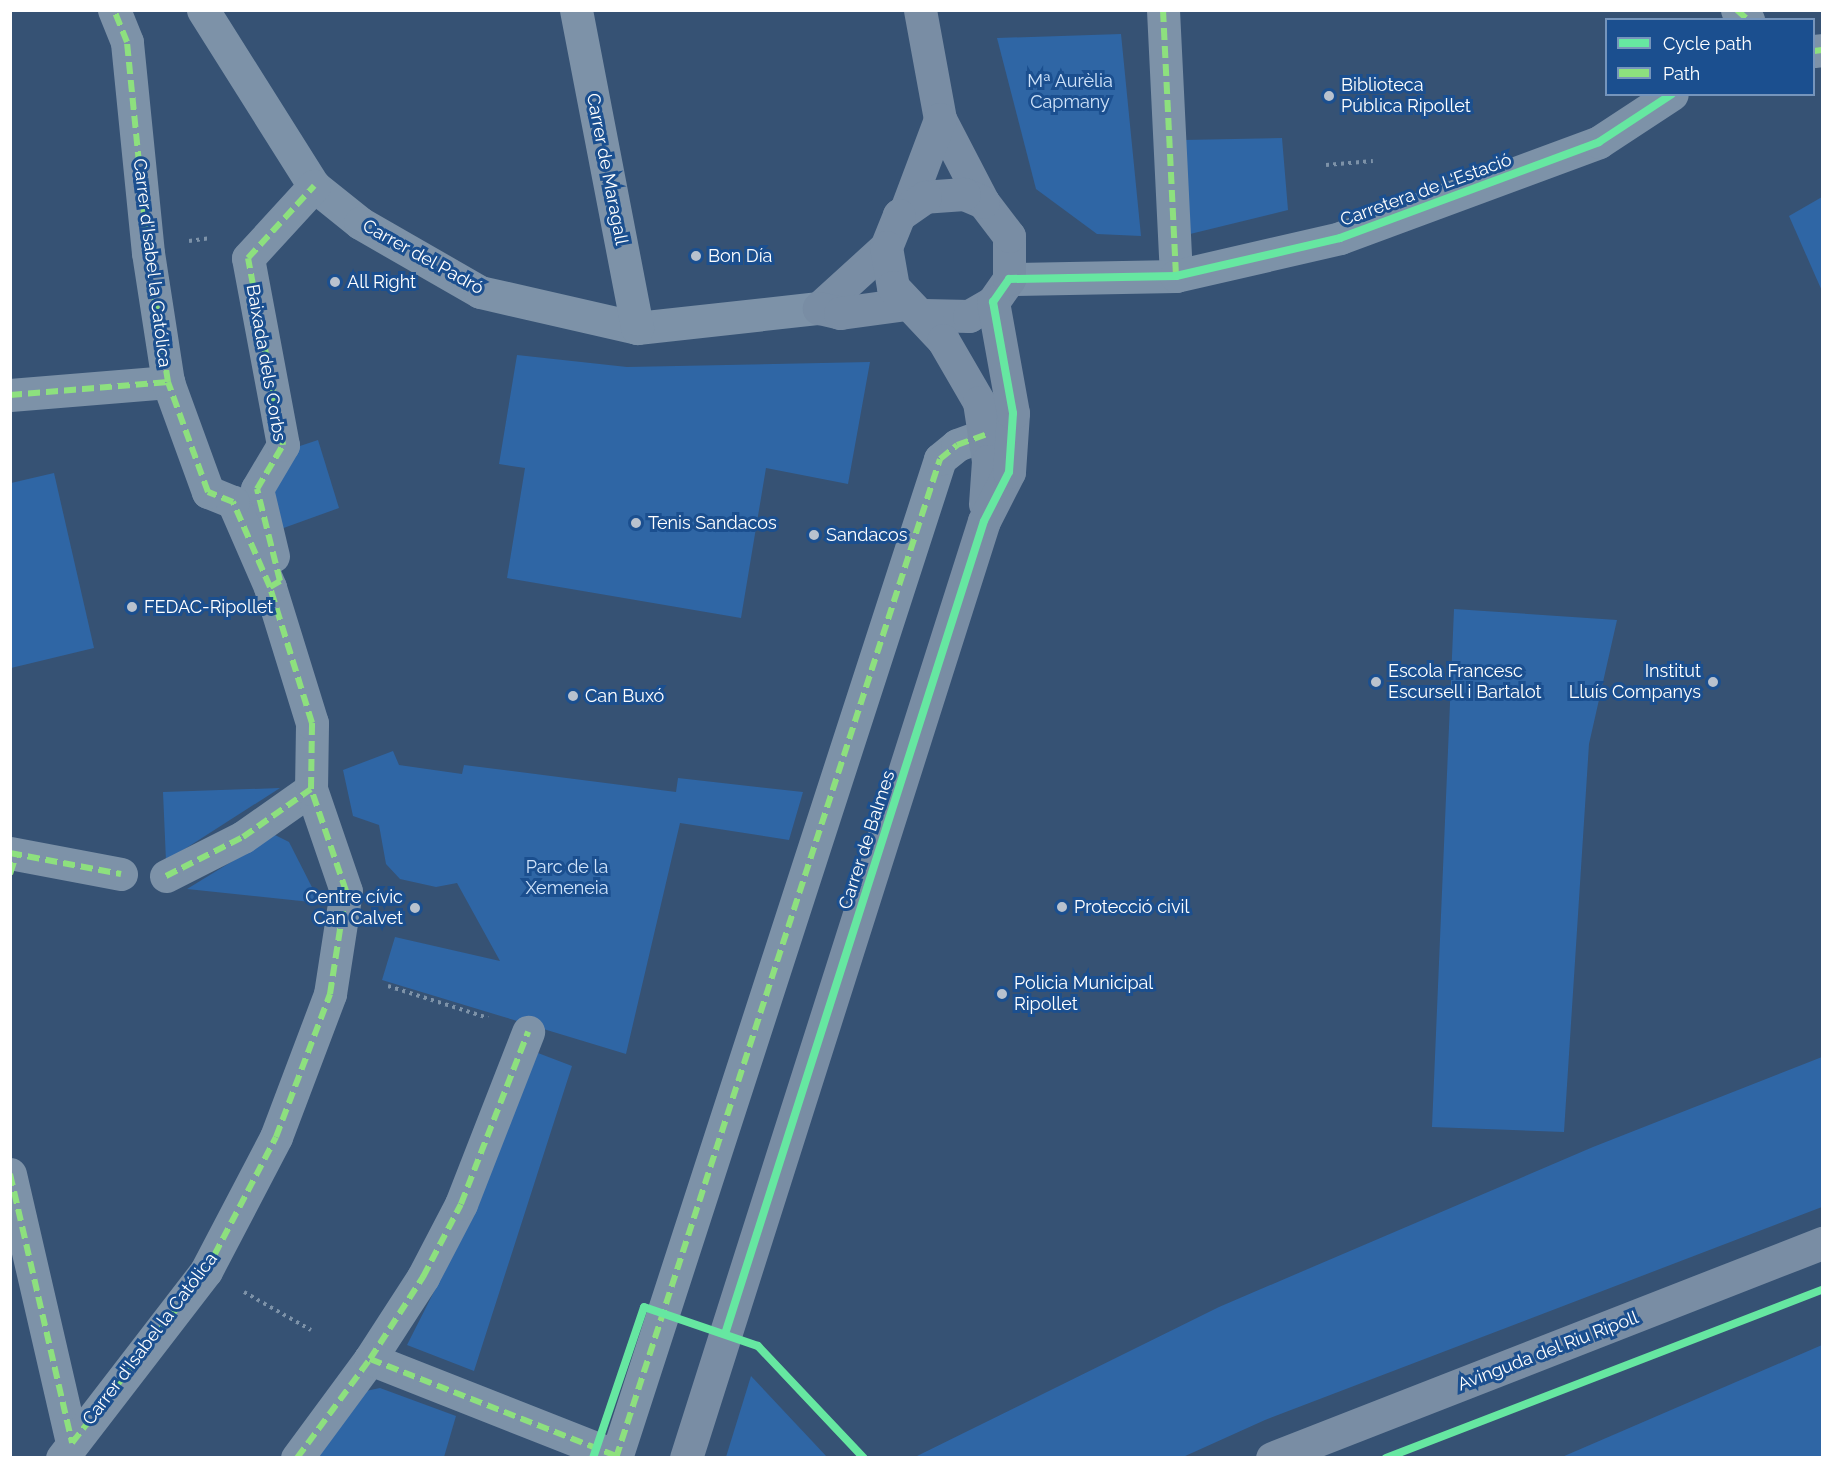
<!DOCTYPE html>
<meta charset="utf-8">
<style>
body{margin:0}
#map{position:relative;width:1833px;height:1468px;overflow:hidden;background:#365274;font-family:Raleway,sans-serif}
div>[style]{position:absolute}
.green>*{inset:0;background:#2f66a5}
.path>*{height:4px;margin-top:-2px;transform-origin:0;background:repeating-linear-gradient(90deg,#7d92a8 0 3px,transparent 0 7.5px)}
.street>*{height:33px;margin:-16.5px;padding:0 16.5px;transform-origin:16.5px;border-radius:16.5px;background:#7d92a8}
.secondary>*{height:33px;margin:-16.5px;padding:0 16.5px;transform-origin:16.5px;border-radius:16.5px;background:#798da4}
.quiet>*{height:6px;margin-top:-3px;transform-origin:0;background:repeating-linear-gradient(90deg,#8de07e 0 12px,transparent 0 18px)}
.cycleway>*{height:8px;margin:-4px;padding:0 4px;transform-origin:4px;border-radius:4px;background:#66e7a1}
.dots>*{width:16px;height:16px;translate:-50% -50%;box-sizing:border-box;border:3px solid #1b4f8f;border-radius:50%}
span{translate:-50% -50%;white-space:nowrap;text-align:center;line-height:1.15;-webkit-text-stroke:6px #1b4f8f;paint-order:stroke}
.park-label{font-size:18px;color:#cfe3fa}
.poi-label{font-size:18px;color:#fff}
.left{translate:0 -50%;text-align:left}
.right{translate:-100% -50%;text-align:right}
.street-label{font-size:18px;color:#fff}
.frame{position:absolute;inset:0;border:12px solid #fff;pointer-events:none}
.legend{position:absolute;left:1605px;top:18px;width:210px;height:78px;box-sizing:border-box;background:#1b4f8f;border:2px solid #7695bc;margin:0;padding:8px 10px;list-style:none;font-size:18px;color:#fff}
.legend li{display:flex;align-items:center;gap:12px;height:30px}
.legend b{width:30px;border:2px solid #7695bc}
</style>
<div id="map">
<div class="green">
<div style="clip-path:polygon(1121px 34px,1141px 236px,1097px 234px,1036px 189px,997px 38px)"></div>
<div style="clip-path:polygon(1282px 138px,1288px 210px,1186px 235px,1183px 140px)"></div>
<div style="clip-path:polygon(1822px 197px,1822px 291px,1789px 216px)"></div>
<div style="clip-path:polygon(517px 355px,627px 367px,870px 362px,848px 484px,766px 468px,741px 618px,507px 578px,525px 468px,499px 464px)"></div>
<div style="clip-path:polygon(318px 440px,339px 508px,278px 530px,267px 491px,297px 447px)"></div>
<div style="clip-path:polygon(54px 473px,94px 648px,11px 668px,11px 483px)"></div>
<div style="clip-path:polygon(1454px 609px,1617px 620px,1589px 744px,1564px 1132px,1432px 1127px)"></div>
<div style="clip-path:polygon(393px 751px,399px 765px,462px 774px,464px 765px,676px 792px,678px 778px,803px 792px,789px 840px,680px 823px,626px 1054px,382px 980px,395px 937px,500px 961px,457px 883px,436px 887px,400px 879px,386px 864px,379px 825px,353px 816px,343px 770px)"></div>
<div style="clip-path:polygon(280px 788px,166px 861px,163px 792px)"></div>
<div style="clip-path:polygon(275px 835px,289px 842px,320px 903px,187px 889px)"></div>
<div style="clip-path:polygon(538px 1053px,572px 1066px,474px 1371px,407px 1345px,451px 1258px)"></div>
<div style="clip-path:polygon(1822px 1057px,1822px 1207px,1265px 1420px,1183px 1457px,915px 1457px,1219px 1307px,1593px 1147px)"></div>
<div style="clip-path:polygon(1822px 1345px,1822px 1457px,1562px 1457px)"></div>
<div style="clip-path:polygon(751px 1376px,827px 1457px,726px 1457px)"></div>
<div style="clip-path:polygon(380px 1388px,456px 1416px,444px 1457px,312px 1458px,361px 1392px)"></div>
</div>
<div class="path">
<div style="left:1326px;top:165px;width:47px;rotate:-4.9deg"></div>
<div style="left:189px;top:241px;width:22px;rotate:-8deg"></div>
<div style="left:388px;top:986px;width:105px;rotate:17.7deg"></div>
<div style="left:244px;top:1292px;width:77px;rotate:29.6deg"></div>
</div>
<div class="street">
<div style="left:203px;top:10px;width:208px;rotate:57.8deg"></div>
<div style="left:314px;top:186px;width:59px;rotate:38.8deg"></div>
<div style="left:360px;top:223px;width:138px;rotate:29.9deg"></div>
<div style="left:480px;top:292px;width:161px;rotate:12.9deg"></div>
<div style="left:637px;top:328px;width:183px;rotate:-6.3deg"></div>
<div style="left:576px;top:10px;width:324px;rotate:79.1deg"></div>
<div style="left:1163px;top:10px;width:266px;rotate:87.2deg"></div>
<div style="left:1737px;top:10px;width:15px;rotate:42deg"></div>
<div style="left:1814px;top:51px;width:8px;rotate:-7deg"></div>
<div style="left:1009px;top:279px;width:167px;rotate:-1deg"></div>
<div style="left:1176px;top:276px;width:168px;rotate:-13deg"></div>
<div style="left:1340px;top:238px;width:276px;rotate:-20.3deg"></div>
<div style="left:1599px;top:142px;width:87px;rotate:-33.3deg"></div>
<div style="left:10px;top:395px;width:159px;rotate:-4.7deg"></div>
<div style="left:273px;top:556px;width:69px;rotate:-103.4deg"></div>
<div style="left:257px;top:489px;width:51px;rotate:-59.4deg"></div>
<div style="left:283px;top:445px;width:190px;rotate:-100.6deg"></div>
<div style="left:248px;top:258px;width:98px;rotate:-47.5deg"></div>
<div style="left:10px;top:853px;width:113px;rotate:10.7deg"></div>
<div style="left:166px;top:876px;width:86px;rotate:-26.9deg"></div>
<div style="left:243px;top:837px;width:83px;rotate:-35.2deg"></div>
<div style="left:10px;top:1174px;width:276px;rotate:77deg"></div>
<div style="left:370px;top:1359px;width:98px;rotate:-57.1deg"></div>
<div style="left:423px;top:1277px;width:82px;rotate:-62.5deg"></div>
<div style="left:461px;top:1204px;width:185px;rotate:-68.7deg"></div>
<div style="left:62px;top:1458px;width:236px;rotate:-52.4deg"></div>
<div style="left:206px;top:1271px;width:151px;rotate:-62.4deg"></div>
<div style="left:276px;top:1137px;width:153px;rotate:-69.3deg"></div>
<div style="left:330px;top:994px;width:104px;rotate:-81.2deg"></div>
<div style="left:346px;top:891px;width:108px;rotate:-108.9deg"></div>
<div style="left:311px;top:789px;width:66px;rotate:-89.1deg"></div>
<div style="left:312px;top:723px;width:142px;rotate:-107.2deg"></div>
<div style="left:270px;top:587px;width:93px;rotate:-113.5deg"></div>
<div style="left:233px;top:502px;width:27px;rotate:-158deg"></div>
<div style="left:208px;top:492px;width:117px;rotate:-110deg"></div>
<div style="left:168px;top:382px;width:131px;rotate:-98.8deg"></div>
<div style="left:148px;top:253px;width:212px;rotate:-95.7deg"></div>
<div style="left:127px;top:42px;width:35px;rotate:-112deg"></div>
<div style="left:297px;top:1458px;width:123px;rotate:-53.6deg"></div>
<div style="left:370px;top:1359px;width:264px;rotate:21.5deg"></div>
<div style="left:616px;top:1458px;width:1050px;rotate:-72.03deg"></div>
<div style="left:940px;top:459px;width:22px;rotate:-39deg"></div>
<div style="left:957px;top:445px;width:30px;rotate:-20deg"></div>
</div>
<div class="secondary">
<div style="left:920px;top:10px;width:111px;rotate:79.6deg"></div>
<div style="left:940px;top:119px;width:93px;rotate:62.6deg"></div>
<div style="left:907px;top:207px;width:94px;rotate:-69.4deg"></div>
<div style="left:886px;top:247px;width:91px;rotate:137.7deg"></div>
<div style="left:819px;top:308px;width:22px;rotate:13deg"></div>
<div style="left:840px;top:313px;width:67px;rotate:-7.8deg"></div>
<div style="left:924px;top:315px;width:45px;rotate:1.3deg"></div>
<div style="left:969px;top:316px;width:28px;rotate:-30deg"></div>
<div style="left:993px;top:302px;width:28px;rotate:-55deg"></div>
<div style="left:1009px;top:279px;width:43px;rotate:-90deg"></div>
<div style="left:1009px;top:236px;width:43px;rotate:-127.4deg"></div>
<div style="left:983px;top:202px;width:21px;rotate:-157deg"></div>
<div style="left:964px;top:194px;width:39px;rotate:176deg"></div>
<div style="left:925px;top:197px;width:32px;rotate:145deg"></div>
<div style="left:899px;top:215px;width:35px;rotate:112deg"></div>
<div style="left:886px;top:247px;width:41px;rotate:80.1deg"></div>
<div style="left:893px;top:287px;width:73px;rotate:46.7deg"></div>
<div style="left:943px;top:340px;width:72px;rotate:59.9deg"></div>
<div style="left:979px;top:402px;width:60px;rotate:81.3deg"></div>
<div style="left:988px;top:461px;width:43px;rotate:94deg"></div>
<div style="left:686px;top:1458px;width:983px;rotate:-72.36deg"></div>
<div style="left:984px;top:521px;width:55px;rotate:-63deg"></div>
<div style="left:1009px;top:472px;width:59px;rotate:-86.1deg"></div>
<div style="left:1013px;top:413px;width:113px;rotate:-100.2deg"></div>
<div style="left:1272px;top:1458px;width:591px;rotate:-21.35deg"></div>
</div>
<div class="quiet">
<div style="left:1163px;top:10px;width:266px;rotate:87.2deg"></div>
<div style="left:1737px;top:10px;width:15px;rotate:42deg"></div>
<div style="left:1814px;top:51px;width:8px;rotate:-7deg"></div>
<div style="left:10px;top:395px;width:159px;rotate:-4.7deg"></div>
<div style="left:270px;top:587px;width:12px;rotate:-31deg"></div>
<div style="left:280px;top:581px;width:95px;rotate:-104deg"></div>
<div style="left:257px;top:489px;width:51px;rotate:-59.4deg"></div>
<div style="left:283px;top:445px;width:190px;rotate:-100.6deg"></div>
<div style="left:248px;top:258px;width:98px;rotate:-47.5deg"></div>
<div style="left:10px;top:853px;width:113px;rotate:10.7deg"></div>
<div style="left:10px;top:874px;width:19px;rotate:-72deg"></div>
<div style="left:166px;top:876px;width:86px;rotate:-26.9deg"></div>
<div style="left:243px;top:837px;width:83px;rotate:-35.2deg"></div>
<div style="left:10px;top:1174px;width:276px;rotate:77deg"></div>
<div style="left:370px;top:1359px;width:98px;rotate:-57.1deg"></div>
<div style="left:423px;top:1277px;width:82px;rotate:-62.5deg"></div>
<div style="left:461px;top:1204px;width:185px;rotate:-68.7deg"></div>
<div style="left:72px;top:1443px;width:218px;rotate:-52.1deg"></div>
<div style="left:206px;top:1271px;width:151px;rotate:-62.4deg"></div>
<div style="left:276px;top:1137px;width:153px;rotate:-69.3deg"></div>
<div style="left:330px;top:994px;width:104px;rotate:-81.2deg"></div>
<div style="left:346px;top:891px;width:108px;rotate:-108.9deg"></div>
<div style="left:311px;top:789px;width:66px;rotate:-89.1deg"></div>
<div style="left:312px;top:723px;width:142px;rotate:-107.2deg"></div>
<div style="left:270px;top:587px;width:93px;rotate:-113.5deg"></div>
<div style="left:233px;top:502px;width:27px;rotate:-158deg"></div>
<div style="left:208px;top:492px;width:117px;rotate:-110deg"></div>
<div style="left:168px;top:382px;width:131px;rotate:-98.8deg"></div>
<div style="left:148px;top:253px;width:212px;rotate:-95.7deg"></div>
<div style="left:127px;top:42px;width:35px;rotate:-112deg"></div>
<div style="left:297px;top:1458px;width:123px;rotate:-53.6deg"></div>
<div style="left:370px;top:1359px;width:264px;rotate:21.5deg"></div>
<div style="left:616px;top:1458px;width:1050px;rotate:-72.03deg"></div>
<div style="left:940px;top:459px;width:22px;rotate:-39deg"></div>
<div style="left:957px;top:445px;width:30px;rotate:-20deg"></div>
</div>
<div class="cycleway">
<div style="left:725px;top:1334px;width:853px;rotate:-72.33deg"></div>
<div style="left:984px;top:521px;width:55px;rotate:-63deg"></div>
<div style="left:1009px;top:472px;width:59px;rotate:-86.1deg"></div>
<div style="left:1013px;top:413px;width:113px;rotate:-100.2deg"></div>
<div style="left:993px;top:302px;width:28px;rotate:-55deg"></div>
<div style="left:1009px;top:279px;width:167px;rotate:-1deg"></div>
<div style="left:1176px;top:276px;width:168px;rotate:-13deg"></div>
<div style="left:1340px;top:238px;width:276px;rotate:-20.3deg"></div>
<div style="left:1599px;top:142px;width:87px;rotate:-33.3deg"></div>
<div style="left:593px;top:1458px;width:159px;rotate:-71.3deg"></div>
<div style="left:644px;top:1307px;width:120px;rotate:18.9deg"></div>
<div style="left:758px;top:1346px;width:154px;rotate:46.6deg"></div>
<div style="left:1386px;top:1458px;width:467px;rotate:-21.1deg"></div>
</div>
<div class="dots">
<div style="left:1329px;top:96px;background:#b9c2ce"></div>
<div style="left:696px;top:256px;background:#b9c2ce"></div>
<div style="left:335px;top:282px;background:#b9c2ce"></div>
<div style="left:636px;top:523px;background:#b9c2ce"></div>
<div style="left:814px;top:535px;background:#b9c2ce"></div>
<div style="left:132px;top:607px;background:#b9c2ce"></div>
<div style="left:1376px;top:682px;background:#b9c2ce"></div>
<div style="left:1713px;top:682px;background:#b9c2ce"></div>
<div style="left:573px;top:696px;background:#b9c2ce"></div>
<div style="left:1062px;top:907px;background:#b9c2ce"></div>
<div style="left:415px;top:908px;background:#b9c2ce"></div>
<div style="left:1002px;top:994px;background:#b9c2ce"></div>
</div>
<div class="park-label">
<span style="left:1070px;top:92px">Mª Aurèlia<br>Capmany</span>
<span style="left:567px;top:878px">Parc de la<br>Xemeneia</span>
</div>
<div class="poi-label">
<span class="left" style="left:1341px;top:96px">Biblioteca<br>Pública Ripollet</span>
<span class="left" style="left:708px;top:256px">Bon Día</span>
<span class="left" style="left:347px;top:282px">All Right</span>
<span class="left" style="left:648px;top:523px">Tenis Sandacos</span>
<span class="left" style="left:826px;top:535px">Sandacos</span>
<span class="left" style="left:144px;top:607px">FEDAC-Ripollet</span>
<span class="left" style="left:1388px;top:682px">Escola Francesc<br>Escursell i Bartalot</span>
<span class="right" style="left:1701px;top:682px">Institut<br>Lluís Companys</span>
<span class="left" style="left:585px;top:696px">Can Buxó</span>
<span class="right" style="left:403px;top:908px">Centre cívic<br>Can Calvet</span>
<span class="left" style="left:1074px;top:907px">Protecció civil</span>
<span class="left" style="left:1014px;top:994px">Policia Municipal<br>Ripollet</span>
</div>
<div class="street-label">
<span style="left:607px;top:169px;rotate:79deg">Carrer de Maragall</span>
<span style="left:1426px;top:190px;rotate:-20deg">Carretera de L'Estació</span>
<span style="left:423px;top:257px;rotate:29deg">Carrer del Padró</span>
<span style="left:152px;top:263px;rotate:83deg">Carrer d'Isabel la Católica</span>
<span style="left:266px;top:363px;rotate:80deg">Baixada dels Corbs</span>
<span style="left:867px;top:840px;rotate:-72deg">Carrer de Balmes</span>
<span style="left:150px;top:1339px;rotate:-53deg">Carrer d'Isabel la Católica</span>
<span style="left:1548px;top:1351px;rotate:-21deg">Avinguda del Riu Ripoll</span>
</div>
<div class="frame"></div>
<ul class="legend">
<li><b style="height:8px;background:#66e7a1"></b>Cycle path</li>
<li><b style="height:8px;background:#8de07e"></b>Path</li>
</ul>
</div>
